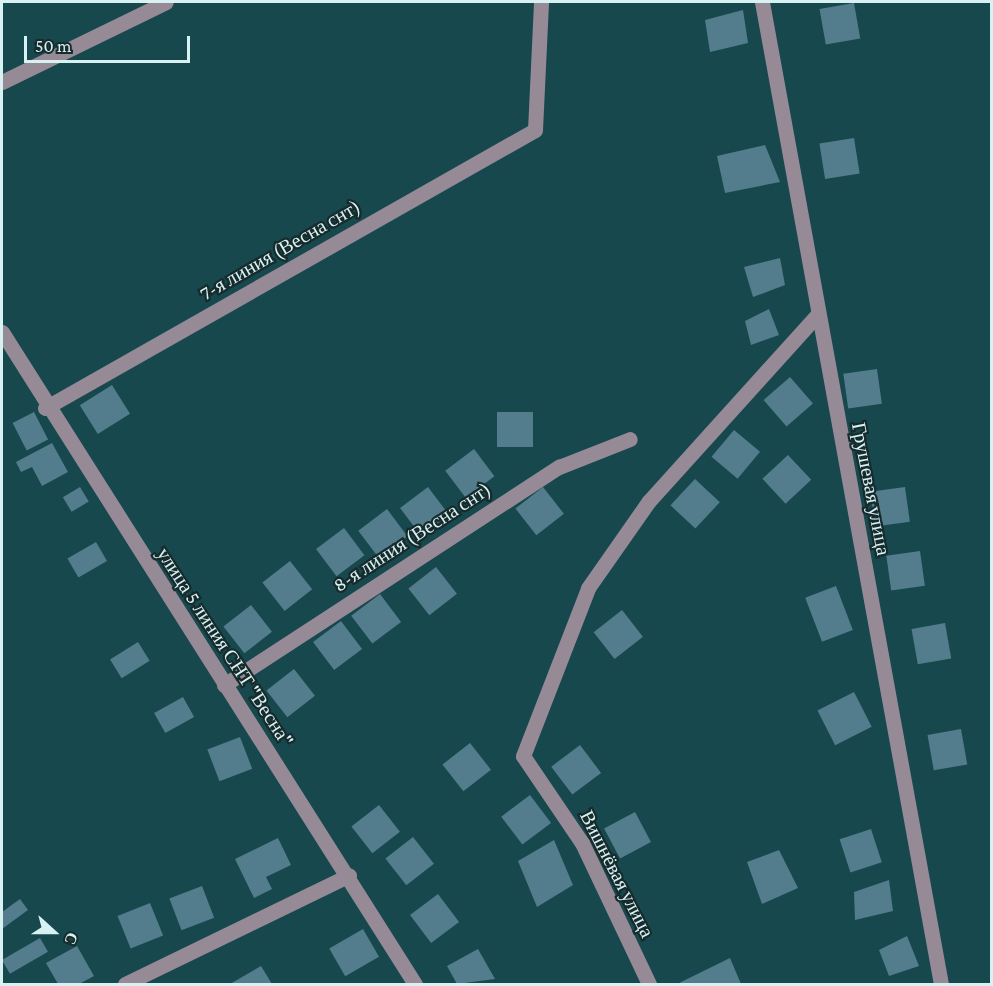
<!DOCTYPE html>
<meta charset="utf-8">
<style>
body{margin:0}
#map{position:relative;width:993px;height:986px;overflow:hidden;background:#17484d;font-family:"Crimson Pro",serif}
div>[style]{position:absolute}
.building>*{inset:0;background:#537d8c;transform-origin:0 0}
.minor>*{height:15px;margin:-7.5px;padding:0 7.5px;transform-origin:7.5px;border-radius:7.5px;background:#958a96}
span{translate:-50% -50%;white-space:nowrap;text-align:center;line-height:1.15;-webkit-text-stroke:4.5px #172b2d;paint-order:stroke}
.street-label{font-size:20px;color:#d8f1f3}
.frame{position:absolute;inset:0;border:3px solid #d8f1f3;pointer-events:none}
.north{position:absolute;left:24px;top:902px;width:60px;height:60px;-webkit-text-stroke:4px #172b2d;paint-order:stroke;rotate:111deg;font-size:16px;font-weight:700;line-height:24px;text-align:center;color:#d8f1f3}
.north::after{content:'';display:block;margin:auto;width:21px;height:27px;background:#d8f1f3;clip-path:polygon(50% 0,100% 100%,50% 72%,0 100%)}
.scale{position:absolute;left:24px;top:36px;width:166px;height:27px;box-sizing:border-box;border:3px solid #d8f1f3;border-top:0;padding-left:8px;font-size:18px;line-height:21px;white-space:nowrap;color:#d8f1f3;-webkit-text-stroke:4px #172b2d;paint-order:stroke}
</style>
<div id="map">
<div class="building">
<div style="left:854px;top:3px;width:36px;height:35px;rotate:80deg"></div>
<div style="clip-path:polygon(743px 10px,748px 43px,710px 52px,705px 20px)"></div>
<div style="left:854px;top:138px;width:36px;height:35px;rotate:81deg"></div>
<div style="clip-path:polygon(765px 145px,780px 182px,725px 193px,717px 156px)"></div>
<div style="clip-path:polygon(780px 258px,785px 285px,753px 297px,744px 267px)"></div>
<div style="clip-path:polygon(769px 309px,779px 335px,751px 345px,745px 321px)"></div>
<div style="left:877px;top:369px;width:35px;height:34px;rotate:82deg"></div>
<div style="left:790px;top:377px;width:35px;height:35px;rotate:49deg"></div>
<div style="left:112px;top:385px;width:34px;height:38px;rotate:58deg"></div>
<div style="left:34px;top:412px;width:31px;height:24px;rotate:63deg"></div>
<div style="left:497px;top:412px;width:36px;height:35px"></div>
<div style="left:734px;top:430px;width:34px;height:35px;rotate:40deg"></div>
<div style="clip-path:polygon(52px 443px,68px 472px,42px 486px,32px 467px,21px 472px,16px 462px)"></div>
<div style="left:474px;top:449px;width:34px;height:36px;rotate:53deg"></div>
<div style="left:788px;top:455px;width:34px;height:35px;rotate:47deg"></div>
<div style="left:695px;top:479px;width:34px;height:36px;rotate:43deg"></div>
<div style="left:80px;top:487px;width:17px;height:20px;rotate:59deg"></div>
<div style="left:428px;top:487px;width:35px;height:35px;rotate:53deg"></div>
<div style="left:543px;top:487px;width:34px;height:35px;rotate:52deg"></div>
<div style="left:905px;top:487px;width:35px;height:35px;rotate:82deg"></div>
<div style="left:387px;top:509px;width:34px;height:36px;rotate:53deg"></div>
<div style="left:344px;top:528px;width:34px;height:35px;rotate:53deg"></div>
<div style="left:96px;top:542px;width:22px;height:33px;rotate:60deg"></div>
<div style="left:920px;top:551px;width:35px;height:34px;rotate:82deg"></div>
<div style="left:290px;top:561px;width:36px;height:35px;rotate:52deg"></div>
<div style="left:436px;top:567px;width:34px;height:35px;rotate:52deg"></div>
<div style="left:836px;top:586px;width:47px;height:33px;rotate:69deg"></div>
<div style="left:380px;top:594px;width:35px;height:36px;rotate:53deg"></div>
<div style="left:251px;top:605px;width:34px;height:35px;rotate:52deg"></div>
<div style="left:622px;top:610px;width:34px;height:36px;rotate:52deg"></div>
<div style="left:341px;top:621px;width:35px;height:35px;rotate:53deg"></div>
<div style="left:945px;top:623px;width:36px;height:34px;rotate:80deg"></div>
<div style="left:138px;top:642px;width:22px;height:33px;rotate:58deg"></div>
<div style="left:294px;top:669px;width:34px;height:35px;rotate:52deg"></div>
<div style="left:854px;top:692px;width:39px;height:41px;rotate:63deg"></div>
<div style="left:183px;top:697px;width:23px;height:33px;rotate:61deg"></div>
<div style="left:961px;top:729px;width:36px;height:34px;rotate:80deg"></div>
<div style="left:240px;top:737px;width:34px;height:35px;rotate:69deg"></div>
<div style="left:470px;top:743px;width:34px;height:35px;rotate:52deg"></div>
<div style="left:580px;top:745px;width:35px;height:36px;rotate:53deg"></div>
<div style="left:530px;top:795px;width:35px;height:36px;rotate:53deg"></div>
<div style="left:379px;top:805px;width:34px;height:35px;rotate:52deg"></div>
<div style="left:635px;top:812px;width:34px;height:35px;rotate:62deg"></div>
<div style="left:871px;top:829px;width:35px;height:33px;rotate:72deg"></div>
<div style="left:413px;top:837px;width:34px;height:35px;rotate:52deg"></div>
<div style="clip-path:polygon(278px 838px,291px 865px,266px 877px,272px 889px,254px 898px,235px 859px)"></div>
<div style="clip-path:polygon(554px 840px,573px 885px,537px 907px,518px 861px)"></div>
<div style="clip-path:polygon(779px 850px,798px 888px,762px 904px,747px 862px)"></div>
<div style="clip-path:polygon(889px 880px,893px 911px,855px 920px,854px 892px)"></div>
<div style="left:202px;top:886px;width:34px;height:35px;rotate:69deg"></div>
<div style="left:438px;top:894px;width:35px;height:35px;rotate:53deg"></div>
<div style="clip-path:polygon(20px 899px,28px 910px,2px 929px,2px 912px)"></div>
<div style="left:150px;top:903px;width:35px;height:35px;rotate:68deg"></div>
<div style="left:363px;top:929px;width:32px;height:39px;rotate:60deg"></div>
<div style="clip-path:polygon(907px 936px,919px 966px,889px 976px,879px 950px)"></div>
<div style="left:40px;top:938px;width:16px;height:44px;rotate:60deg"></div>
<div style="clip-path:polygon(77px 946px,94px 976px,79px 984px,58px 984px,46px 963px)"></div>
<div style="clip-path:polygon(478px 949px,495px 979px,457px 984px,447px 966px)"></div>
<div style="clip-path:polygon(730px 958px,741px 984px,677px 984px)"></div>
<div style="clip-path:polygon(261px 966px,272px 984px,230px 984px)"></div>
</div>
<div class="minor">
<div style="left:762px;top:2px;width:998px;rotate:79.67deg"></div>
<div style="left:2px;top:82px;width:182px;rotate:-26deg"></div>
<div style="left:2px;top:332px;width:772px;rotate:57.65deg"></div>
<div style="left:45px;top:408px;width:563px;rotate:-29.57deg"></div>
<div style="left:535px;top:130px;width:128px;rotate:-87.3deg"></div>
<div style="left:224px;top:685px;width:400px;rotate:-33.1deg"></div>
<div style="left:559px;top:467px;width:76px;rotate:-21.5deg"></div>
<div style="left:125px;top:984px;width:249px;rotate:-25.9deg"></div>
<div style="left:649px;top:984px;width:156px;rotate:-115.4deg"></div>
<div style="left:582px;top:843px;width:105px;rotate:-124.1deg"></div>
<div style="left:523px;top:756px;width:180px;rotate:-68.8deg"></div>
<div style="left:588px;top:588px;width:106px;rotate:-55deg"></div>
<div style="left:649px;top:501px;width:251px;rotate:-47.9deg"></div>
</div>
<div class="street-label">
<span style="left:280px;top:250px;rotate:-30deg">7-я линия (Весна снт)</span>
<span style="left:871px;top:489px;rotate:79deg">Грушевая улица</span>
<span style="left:412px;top:537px;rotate:-33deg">8-я линия (Весна снт)</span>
<span style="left:225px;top:647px;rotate:57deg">улица 5 линия СНТ "Весна"</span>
<span style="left:617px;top:874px;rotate:63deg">Вишнёвая улица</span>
</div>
<div class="frame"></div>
<div class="north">С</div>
<div class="scale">50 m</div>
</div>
